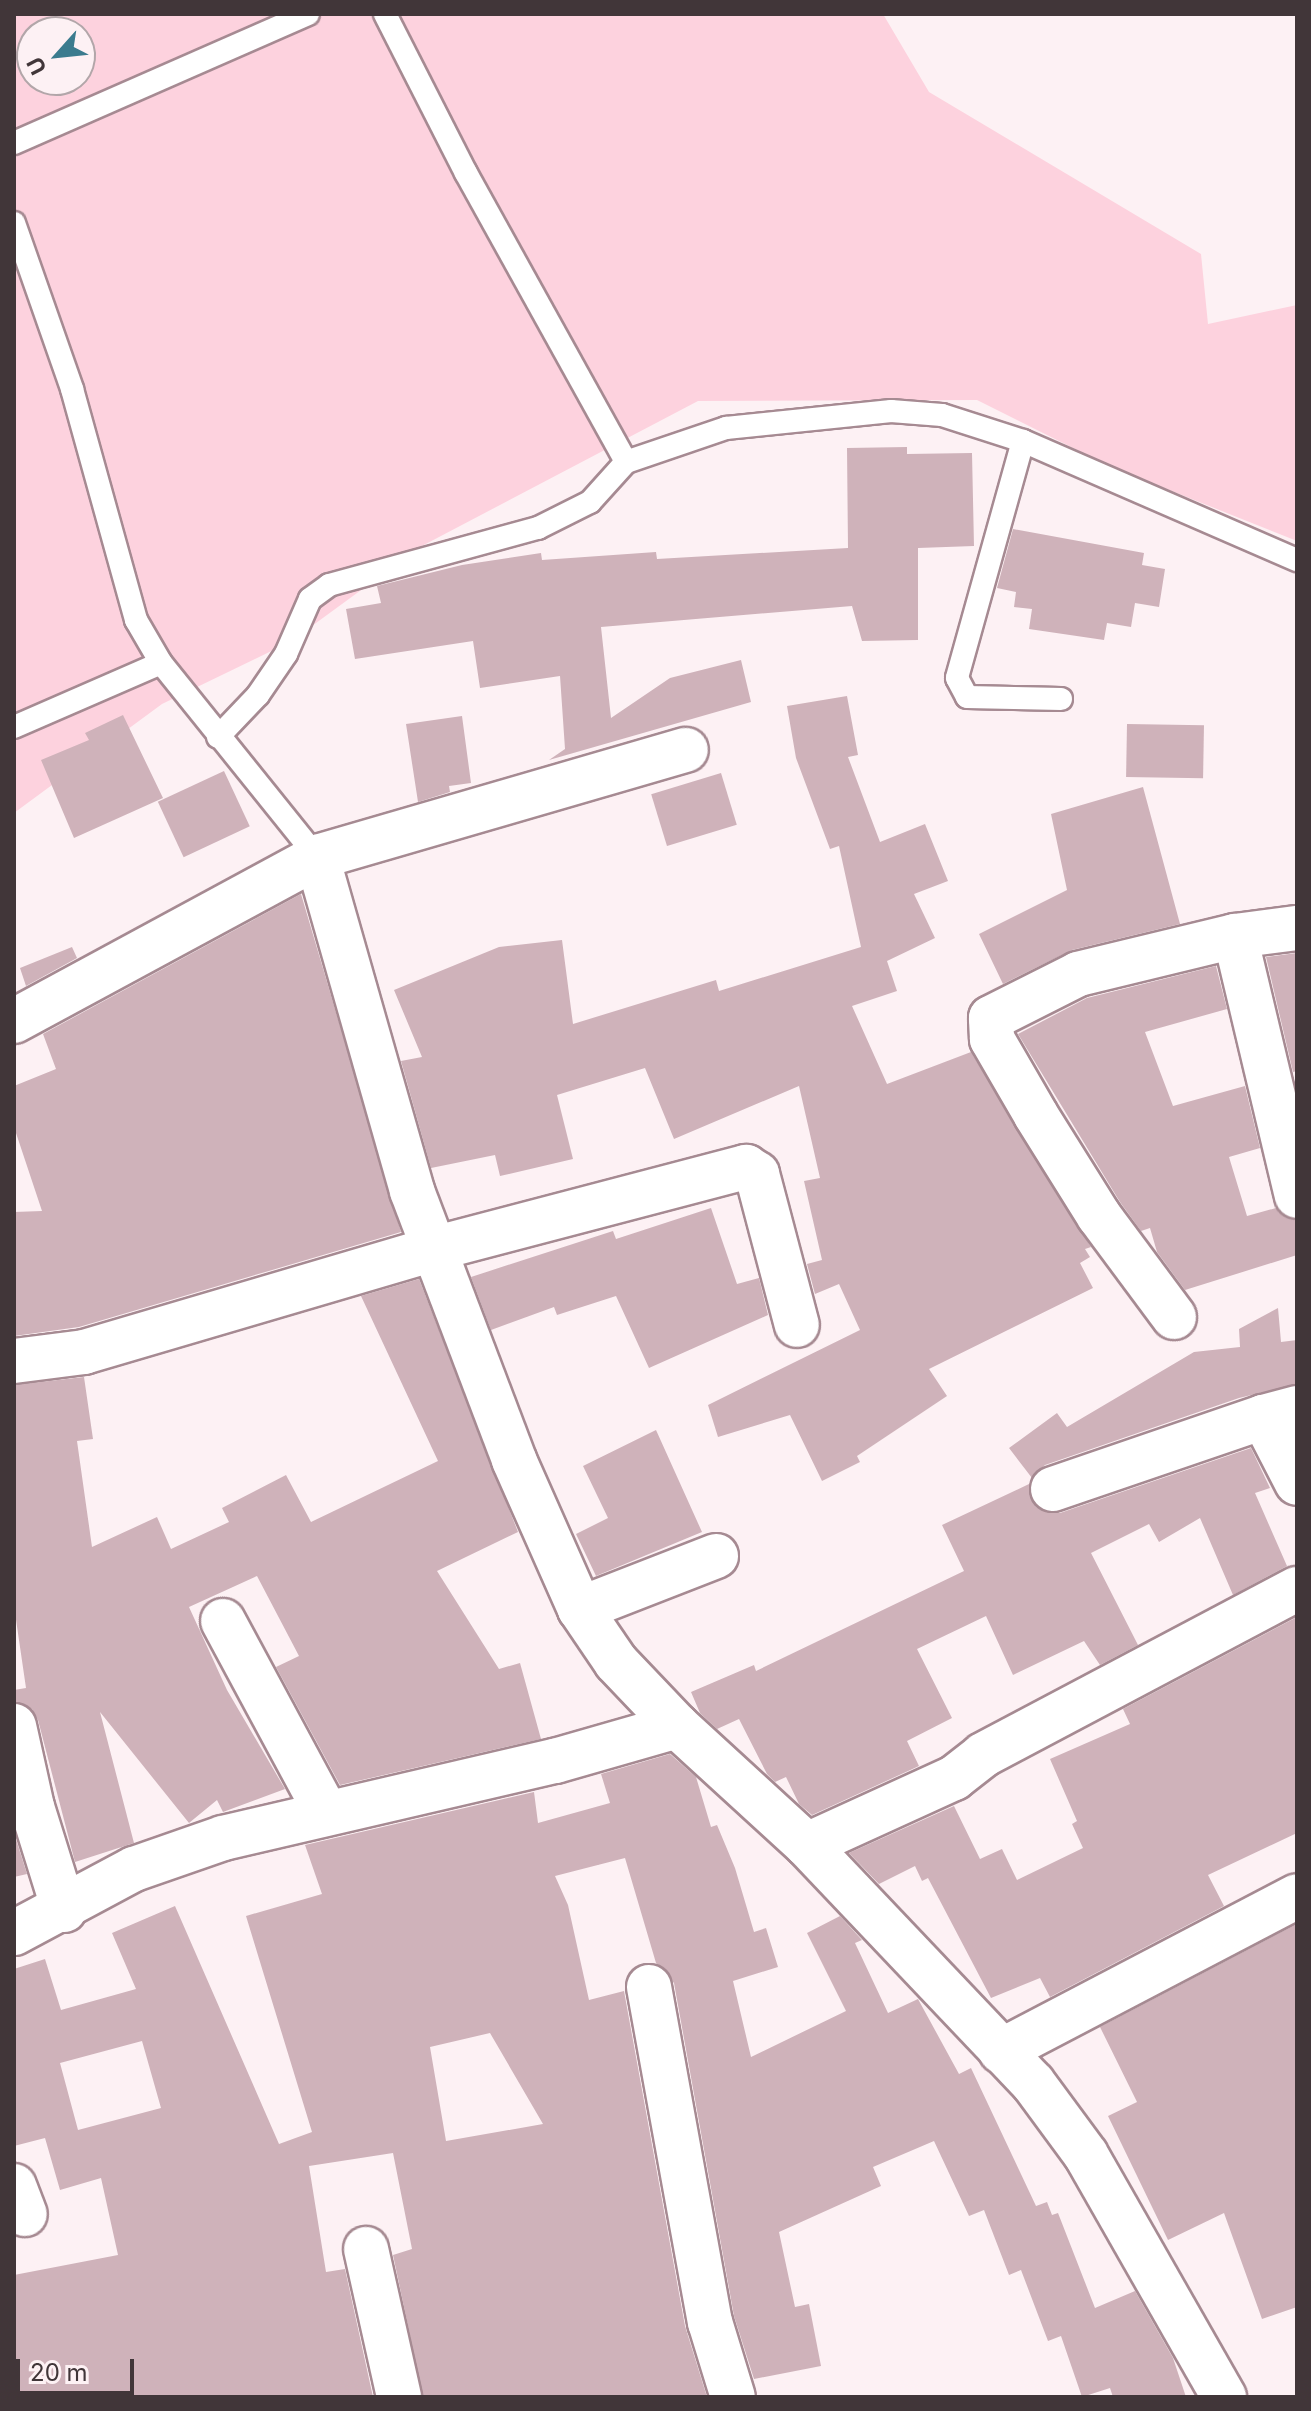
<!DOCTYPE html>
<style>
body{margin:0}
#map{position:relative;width:1311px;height:2411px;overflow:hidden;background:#fdf1f4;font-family:Inter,sans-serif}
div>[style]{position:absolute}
.green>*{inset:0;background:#fdd2de}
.building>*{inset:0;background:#cfb2ba;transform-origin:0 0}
.roads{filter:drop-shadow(2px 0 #a68a92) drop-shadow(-2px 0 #a68a92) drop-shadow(0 2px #a68a92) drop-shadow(0 -2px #a68a92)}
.service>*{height:22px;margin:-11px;padding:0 11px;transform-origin:11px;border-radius:11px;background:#fff}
.minor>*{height:44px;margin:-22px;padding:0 22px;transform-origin:22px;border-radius:22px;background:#fff}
.tertiary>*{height:44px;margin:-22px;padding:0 22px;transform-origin:22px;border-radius:22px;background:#fff}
span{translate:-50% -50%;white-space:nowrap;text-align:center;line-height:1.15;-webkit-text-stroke:6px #fdf1f4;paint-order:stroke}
.frame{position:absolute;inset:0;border:16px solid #413639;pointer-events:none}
.north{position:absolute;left:16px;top:16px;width:80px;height:80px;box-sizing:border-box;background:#fdf1f4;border:2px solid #b2a6a9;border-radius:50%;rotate:243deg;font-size:22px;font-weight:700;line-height:32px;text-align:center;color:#413639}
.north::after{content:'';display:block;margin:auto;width:28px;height:36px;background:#3b7b8e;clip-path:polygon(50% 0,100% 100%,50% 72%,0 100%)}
.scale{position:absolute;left:16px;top:2359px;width:118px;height:36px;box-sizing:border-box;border:4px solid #413639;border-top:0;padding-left:10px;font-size:24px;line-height:28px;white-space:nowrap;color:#413639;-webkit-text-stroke:6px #fdf1f4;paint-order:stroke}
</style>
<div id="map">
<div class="green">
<div style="clip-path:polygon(evenodd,14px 14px,883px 14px,929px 92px,1201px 254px,1208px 324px,1297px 305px,1297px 541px,1109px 466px,977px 400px,698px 401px,420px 547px,290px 642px,162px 704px,14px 813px,14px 14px,32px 32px,80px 32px,80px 80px,32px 80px,32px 32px)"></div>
</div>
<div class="building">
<div style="clip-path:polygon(907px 447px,907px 454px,972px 453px,974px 546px,918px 548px,918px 640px,862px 641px,852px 606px,601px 627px,611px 718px,670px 678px,741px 660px,751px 702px,549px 760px,565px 749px,560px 676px,480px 688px,473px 641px,355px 659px,346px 609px,381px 603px,377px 586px,462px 565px,541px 553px,542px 560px,656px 552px,657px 559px,848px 548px,847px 448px)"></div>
<div style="clip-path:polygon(1013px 529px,1144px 553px,1142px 565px,1165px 569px,1159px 607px,1135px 603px,1131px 627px,1107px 623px,1104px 640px,1029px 629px,1032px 609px,1014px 607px,1016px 592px,997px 588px)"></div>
<div style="clip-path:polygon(847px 696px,858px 755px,848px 757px,880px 842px,925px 824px,948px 881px,914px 894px,935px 938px,887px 961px,897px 991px,852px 1006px,887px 1084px,971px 1052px,1091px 1247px,1085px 1249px,1090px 1257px,1080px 1263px,1093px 1288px,929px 1369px,947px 1396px,857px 1456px,860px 1462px,822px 1481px,790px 1415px,718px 1437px,708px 1405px,860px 1330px,839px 1284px,815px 1294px,807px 1264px,822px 1260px,804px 1181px,820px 1178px,799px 1086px,674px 1139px,645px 1068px,557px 1095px,573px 1159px,500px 1176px,495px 1155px,431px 1168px,401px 1061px,422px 1057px,394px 990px,499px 947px,562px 940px,573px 1024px,716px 980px,719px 991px,861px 947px,839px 846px,830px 849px,796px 758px,787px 706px)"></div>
<div style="clip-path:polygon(123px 715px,163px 798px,74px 838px,41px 760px,89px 740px,85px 733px)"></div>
<div style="clip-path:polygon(462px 716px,471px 783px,449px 786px,450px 792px,418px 802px,406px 724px)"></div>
<div style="left:1127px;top:724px;width:77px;height:53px;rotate:1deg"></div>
<div style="left:224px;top:771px;width:61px;height:73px;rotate:65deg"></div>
<div style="left:721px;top:773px;width:54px;height:73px;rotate:73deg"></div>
<div style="clip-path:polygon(1143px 787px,1180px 924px,1072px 950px,1003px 984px,979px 934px,1067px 890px,1051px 814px)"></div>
<div style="clip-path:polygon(301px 894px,401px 1232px,79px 1327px,14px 1336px,14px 1212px,42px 1211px,14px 1127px,14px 1086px,56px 1069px,43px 1034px)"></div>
<div style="clip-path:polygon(72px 947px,77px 958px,26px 986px,20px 968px)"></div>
<div style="clip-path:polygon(1297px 953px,1297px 1071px,1293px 1072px,1266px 957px)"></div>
<div style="clip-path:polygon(1216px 966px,1227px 1009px,1145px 1032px,1173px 1106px,1245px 1086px,1260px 1148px,1229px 1157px,1247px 1216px,1276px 1208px,1297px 1220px,1297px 1255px,1185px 1290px,1157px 1252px,1150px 1228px,1141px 1231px,1120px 1202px,1018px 1034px,1087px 998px)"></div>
<div style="clip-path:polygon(711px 1208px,737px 1284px,759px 1278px,768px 1315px,649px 1368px,616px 1296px,557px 1315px,554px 1307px,491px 1330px,471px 1277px,613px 1231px,616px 1239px)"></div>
<div style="clip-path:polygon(419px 1279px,518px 1532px,437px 1571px,499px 1669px,520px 1663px,541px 1739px,340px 1785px,276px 1667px,299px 1656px,257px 1576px,189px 1607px,227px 1690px,285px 1789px,223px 1812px,217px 1800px,189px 1823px,100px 1712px,134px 1843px,75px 1862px,38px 1720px,32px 1709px,14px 1702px,14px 1690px,26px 1688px,14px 1606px,14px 1385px,84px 1377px,93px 1439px,77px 1441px,92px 1547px,157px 1517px,171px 1549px,229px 1522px,222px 1508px,286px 1475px,311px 1522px,438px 1461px,361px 1296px)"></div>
<div style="clip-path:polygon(1278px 1308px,1281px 1342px,1297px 1340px,1297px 1384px,1239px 1398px,1045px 1465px,1032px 1478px,1009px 1448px,1057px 1413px,1067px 1427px,1194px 1352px,1240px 1347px,1239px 1329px)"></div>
<div style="clip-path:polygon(656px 1430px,702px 1532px,596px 1576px,576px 1534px,608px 1518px,583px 1466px)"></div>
<div style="clip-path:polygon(1251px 1448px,1270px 1488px,1255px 1493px,1287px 1566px,1233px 1595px,1200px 1518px,1159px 1542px,1149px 1524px,1091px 1553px,1138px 1645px,1100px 1665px,1084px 1641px,1013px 1675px,986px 1616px,917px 1649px,952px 1718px,907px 1741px,919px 1766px,812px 1815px,799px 1804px,786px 1777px,775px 1782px,767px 1774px,739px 1719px,717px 1729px,700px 1713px,691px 1692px,754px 1665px,756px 1671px,964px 1571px,942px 1525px,1029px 1484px,1036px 1507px,1060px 1513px)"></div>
<div style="clip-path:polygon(1297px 1617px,1297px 1833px,1208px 1875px,1224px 1906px,1050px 1997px,1040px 1978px,991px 1998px,928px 1878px,922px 1881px,915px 1866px,879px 1884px,849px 1853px,954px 1806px,980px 1859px,1002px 1849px,1017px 1880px,1083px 1848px,1072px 1824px,1077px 1821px,1050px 1759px,1130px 1724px,1123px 1709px)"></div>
<div style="clip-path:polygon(evenodd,670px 1754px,696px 1777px,711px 1827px,717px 1825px,735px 1868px,754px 1932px,766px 1928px,778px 1967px,733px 1981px,751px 2057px,846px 2011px,807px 1933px,840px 1916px,862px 1940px,855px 1943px,888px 2013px,918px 1999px,959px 2074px,971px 2068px,1036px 2206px,1047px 2202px,1052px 2215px,1058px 2213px,1095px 2308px,1135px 2291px,1173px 2358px,1186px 2397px,1113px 2397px,1110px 2388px,1082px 2397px,1061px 2336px,1048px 2341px,1021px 2270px,1009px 2275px,984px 2210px,969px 2216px,934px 2141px,873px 2167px,881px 2186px,779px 2232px,795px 2307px,809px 2304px,821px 2366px,754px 2379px,734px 2316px,674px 1983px,656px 1963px,625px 1858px,555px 1876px,568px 1905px,589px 2000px,624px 1991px,685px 2326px,707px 2397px,423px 2397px,393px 2255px,412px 2249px,393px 2153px,309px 2166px,326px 2272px,345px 2269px,373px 2397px,14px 2397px,14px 2275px,118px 2255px,101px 2178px,60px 2190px,45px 2138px,14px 2146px,14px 1969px,45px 1959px,61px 2010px,136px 1989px,112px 1933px,175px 1906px,279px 2144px,312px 2132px,246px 1916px,322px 1894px,305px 1845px,534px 1792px,538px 1823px,610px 1803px,601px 1774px,670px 1754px,490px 2033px,543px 2124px,446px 2141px,430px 2047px,490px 2033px,670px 1754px,142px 2041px,161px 2108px,78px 2130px,60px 2063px,142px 2041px)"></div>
<div style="clip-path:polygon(14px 1833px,27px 1874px,14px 1877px)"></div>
<div style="clip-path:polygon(1297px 1924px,1297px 2307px,1262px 2319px,1224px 2213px,1168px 2240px,1108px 2116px,1137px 2102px,1100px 2027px)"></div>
</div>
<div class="roads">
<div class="service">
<div style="left:385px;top:14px;width:178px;rotate:63deg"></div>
<div style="left:466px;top:173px;width:330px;rotate:61deg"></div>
<div style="left:14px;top:143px;width:321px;rotate:-23.7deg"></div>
<div style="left:14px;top:223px;width:176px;rotate:70.7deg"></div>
<div style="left:72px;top:389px;width:240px;rotate:74.5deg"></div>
<div style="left:136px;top:620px;width:50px;rotate:59.8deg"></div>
<div style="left:161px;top:663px;width:249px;rotate:51.2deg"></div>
<div style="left:1023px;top:441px;width:246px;rotate:105.6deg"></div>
<div style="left:957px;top:678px;width:21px;rotate:62deg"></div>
<div style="left:967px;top:697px;width:94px;rotate:1.2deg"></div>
<div style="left:14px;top:727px;width:160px;rotate:-23.5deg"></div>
<div style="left:218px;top:737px;width:58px;rotate:-46.4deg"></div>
<div style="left:258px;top:695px;width:50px;rotate:-55.7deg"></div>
<div style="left:286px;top:654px;width:60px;rotate:-66.4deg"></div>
<div style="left:310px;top:599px;width:24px;rotate:-36deg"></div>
<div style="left:329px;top:585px;width:217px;rotate:-15.3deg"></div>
<div style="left:538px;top:528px;width:58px;rotate:-26.6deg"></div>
<div style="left:590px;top:502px;width:54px;rotate:-48deg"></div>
<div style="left:626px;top:462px;width:106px;rotate:-18.8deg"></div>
<div style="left:726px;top:428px;width:166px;rotate:-5.9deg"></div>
<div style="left:891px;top:411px;width:51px;rotate:4.5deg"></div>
<div style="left:942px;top:415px;width:85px;rotate:17.8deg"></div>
<div style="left:1023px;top:441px;width:299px;rotate:23.5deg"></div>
</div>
<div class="minor">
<div style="left:317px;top:857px;width:347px;rotate:74.1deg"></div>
<div style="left:412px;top:1191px;width:288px;rotate:69.2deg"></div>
<div style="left:514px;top:1460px;width:163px;rotate:66.1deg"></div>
<div style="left:580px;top:1609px;width:64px;rotate:55.8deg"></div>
<div style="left:616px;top:1662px;width:88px;rotate:46.4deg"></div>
<div style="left:1235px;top:936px;width:267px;rotate:76.6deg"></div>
<div style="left:14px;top:1021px;width:345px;rotate:-28.4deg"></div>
<div style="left:317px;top:857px;width:384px;rotate:-16.2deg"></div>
<div style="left:1174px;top:1317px;width:126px;rotate:-126.6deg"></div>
<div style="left:1099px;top:1216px;width:119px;rotate:-122deg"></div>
<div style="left:1036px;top:1115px;width:88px;rotate:-120.1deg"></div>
<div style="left:992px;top:1039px;width:21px;rotate:-93deg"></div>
<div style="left:991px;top:1018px;width:97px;rotate:-26.8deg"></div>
<div style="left:1078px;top:974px;width:162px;rotate:-13.6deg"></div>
<div style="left:1235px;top:936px;width:63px;rotate:-7.4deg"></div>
<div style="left:14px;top:1361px;width:71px;rotate:-7.3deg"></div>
<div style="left:84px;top:1352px;width:364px;rotate:-16.4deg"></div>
<div style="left:433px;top:1249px;width:324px;rotate:-14.7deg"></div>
<div style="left:746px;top:1167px;width:13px;rotate:32deg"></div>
<div style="left:757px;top:1174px;width:156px;rotate:75.2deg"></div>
<div style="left:1297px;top:1408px;width:35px;rotate:165deg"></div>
<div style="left:1263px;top:1417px;width:74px;rotate:62.7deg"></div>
<div style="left:1053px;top:1489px;width:222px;rotate:-18.9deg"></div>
<div style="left:580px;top:1609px;width:146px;rotate:-21.3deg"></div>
<div style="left:223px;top:1621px;width:217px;rotate:61.7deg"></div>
<div style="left:14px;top:1726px;width:83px;rotate:77.5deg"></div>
<div style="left:32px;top:1807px;width:108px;rotate:72.7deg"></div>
<div style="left:807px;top:1845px;width:162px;rotate:-24.5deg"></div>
<div style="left:954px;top:1778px;width:37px;rotate:-38deg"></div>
<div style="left:983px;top:1755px;width:355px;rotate:-27.9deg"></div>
<div style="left:649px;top:1987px;width:341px;rotate:79.7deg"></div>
<div style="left:710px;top:2322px;width:78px;rotate:73deg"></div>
<div style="left:1001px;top:2051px;width:334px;rotate:-27.6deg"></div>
<div style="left:14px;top:2186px;width:30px;rotate:69deg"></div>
<div style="left:366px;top:2249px;width:152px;rotate:77.4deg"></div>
</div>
<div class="tertiary">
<div style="left:14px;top:1933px;width:136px;rotate:-28.1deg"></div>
<div style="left:134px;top:1869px;width:94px;rotate:-19.2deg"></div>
<div style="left:223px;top:1838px;width:341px;rotate:-13.1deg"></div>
<div style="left:555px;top:1761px;width:127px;rotate:-16deg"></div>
<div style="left:677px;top:1726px;width:176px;rotate:42.5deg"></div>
<div style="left:807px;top:1845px;width:328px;rotate:46.5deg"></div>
<div style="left:1033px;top:2083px;width:89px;rotate:53.6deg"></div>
<div style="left:1086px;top:2155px;width:279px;rotate:60.3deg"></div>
</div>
</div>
<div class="frame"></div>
<div class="north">U</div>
<div class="scale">20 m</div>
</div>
